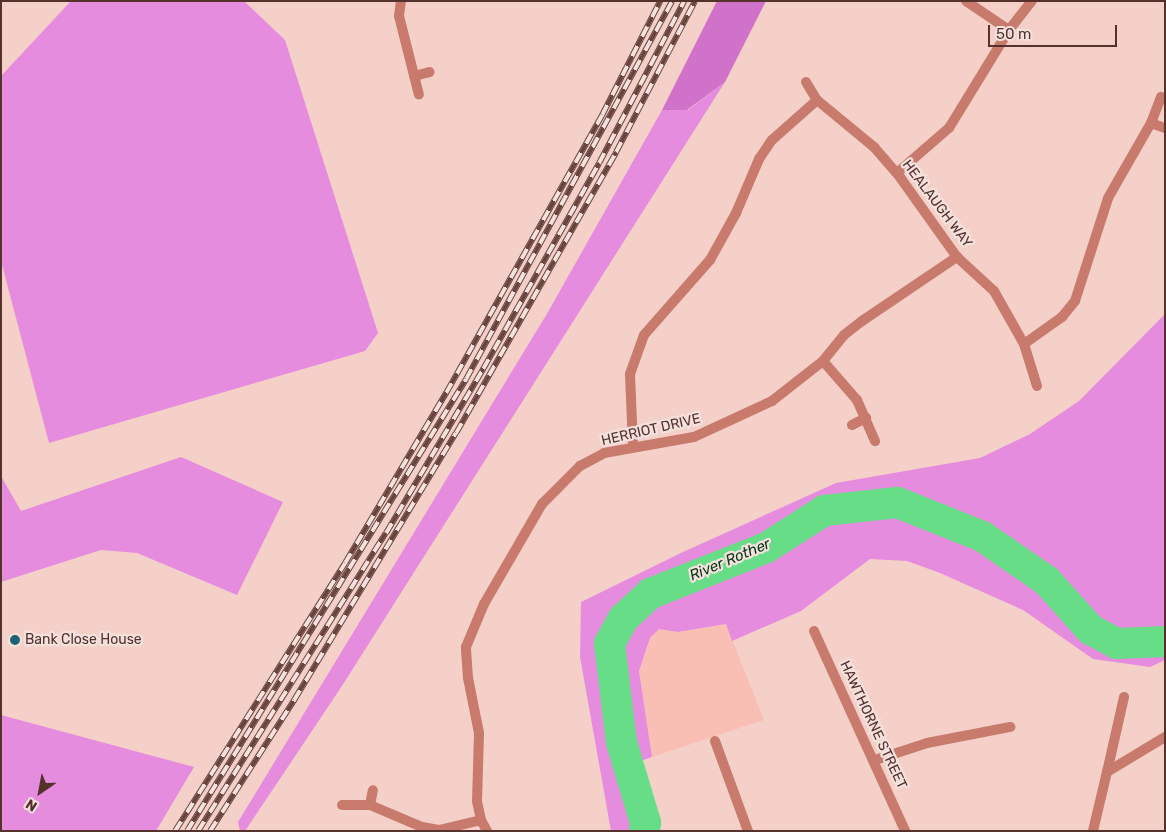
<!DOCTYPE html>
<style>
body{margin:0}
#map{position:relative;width:1166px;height:832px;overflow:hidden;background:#f5d0c9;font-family:Rubik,sans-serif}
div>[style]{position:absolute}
.built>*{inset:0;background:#fabfb4}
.green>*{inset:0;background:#e68cde}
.forest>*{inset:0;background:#d172ca}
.river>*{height:31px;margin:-15.5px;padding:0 15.5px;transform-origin:15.5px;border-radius:15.5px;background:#68dd87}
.street>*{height:10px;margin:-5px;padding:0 5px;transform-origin:5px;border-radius:5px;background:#c87a6d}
.rail>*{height:5.5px;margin-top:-2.75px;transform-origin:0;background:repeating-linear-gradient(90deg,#f5e2df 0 11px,#69453f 0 22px);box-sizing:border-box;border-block:1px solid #69453f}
.dots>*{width:14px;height:14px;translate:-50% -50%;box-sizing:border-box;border:2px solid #f5e2df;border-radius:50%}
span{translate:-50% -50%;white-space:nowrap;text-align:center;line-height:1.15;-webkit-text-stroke:4.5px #f5e2df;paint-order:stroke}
.street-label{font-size:14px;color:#54312b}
.poi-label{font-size:14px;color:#54312b}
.left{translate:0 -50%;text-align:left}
.water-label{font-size:15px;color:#043716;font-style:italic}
.frame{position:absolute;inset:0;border:2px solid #54312b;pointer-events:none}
.north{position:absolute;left:15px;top:767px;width:50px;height:50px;-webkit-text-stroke:4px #f5e2df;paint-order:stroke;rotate:213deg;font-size:14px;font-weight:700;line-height:20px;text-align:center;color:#54312b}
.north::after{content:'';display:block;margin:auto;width:18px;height:22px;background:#54312b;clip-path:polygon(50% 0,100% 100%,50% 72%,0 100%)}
.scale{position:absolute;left:988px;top:25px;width:129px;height:22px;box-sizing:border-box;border:2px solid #54312b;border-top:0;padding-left:6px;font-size:15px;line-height:18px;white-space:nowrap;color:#54312b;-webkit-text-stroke:4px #f5e2df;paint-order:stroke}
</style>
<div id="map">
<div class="built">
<div style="clip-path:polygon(726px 624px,764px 720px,652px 757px,639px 671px,650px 638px,659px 629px,678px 632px)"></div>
</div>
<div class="green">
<div style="clip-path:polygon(71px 1px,244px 1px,285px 40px,378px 333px,365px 351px,49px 443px,1px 261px,1px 76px)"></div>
<div style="clip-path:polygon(725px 82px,340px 689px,245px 831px,240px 831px,238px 822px,548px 312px,662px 110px,688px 110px)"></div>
<div style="clip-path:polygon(1165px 314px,1165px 660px,1150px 667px,1093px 659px,1023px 610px,940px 573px,907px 561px,870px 559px,801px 611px,732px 641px,726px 624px,678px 632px,659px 629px,650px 638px,639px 671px,652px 757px,638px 762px,655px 831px,611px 831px,580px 657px,581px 602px,683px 552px,836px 483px,980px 458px,1030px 434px,1079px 401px)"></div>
<div style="clip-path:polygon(181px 457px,283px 502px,237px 595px,137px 553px,101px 550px,1px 582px,1px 476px,21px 511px)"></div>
<div style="clip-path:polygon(1px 715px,194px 767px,156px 831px,1px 831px)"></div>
</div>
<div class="forest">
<div style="clip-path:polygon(717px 1px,766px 1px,725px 82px,687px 110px,662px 110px)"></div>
</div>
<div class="river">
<div style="left:644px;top:831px;width:9px;rotate:-84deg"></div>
<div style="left:645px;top:822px;width:84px;rotate:-106.7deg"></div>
<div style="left:621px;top:742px;width:100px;rotate:-96.9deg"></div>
<div style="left:609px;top:643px;width:29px;rotate:-61deg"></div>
<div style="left:623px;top:618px;width:37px;rotate:-43deg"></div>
<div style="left:650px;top:593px;width:125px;rotate:-21.6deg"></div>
<div style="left:766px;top:547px;width:69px;rotate:-32.5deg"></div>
<div style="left:824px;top:510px;width:73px;rotate:-6.3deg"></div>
<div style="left:897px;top:502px;width:92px;rotate:21.8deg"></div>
<div style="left:982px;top:536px;width:78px;rotate:34.5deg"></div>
<div style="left:1046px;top:580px;width:66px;rotate:48.1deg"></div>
<div style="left:1090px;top:629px;width:30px;rotate:28deg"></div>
<div style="left:1116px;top:643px;width:49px;rotate:-2.3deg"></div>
</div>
<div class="street">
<div style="left:401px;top:1px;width:15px;rotate:98deg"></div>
<div style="left:399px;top:16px;width:81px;rotate:75.8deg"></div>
<div style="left:966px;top:1px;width:52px;rotate:34deg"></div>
<div style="left:414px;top:76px;width:16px;rotate:-14deg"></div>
<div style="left:806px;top:82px;width:21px;rotate:59deg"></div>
<div style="left:817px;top:100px;width:74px;rotate:39.5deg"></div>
<div style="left:874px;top:147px;width:35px;rotate:49deg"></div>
<div style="left:897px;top:173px;width:103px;rotate:54.5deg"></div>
<div style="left:957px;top:257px;width:50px;rotate:42.6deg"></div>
<div style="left:994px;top:291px;width:61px;rotate:60.5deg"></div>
<div style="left:1024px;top:344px;width:44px;rotate:72.8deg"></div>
<div style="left:1151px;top:123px;width:15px;rotate:20deg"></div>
<div style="left:897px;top:173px;width:69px;rotate:-40.9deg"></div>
<div style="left:949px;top:128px;width:115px;rotate:-58.5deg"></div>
<div style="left:1009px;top:30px;width:37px;rotate:-52deg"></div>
<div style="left:1024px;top:344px;width:47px;rotate:-35.4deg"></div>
<div style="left:1062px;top:317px;width:21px;rotate:-51deg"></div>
<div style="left:1075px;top:301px;width:108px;rotate:-72.2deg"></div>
<div style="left:1108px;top:198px;width:86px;rotate:-60.2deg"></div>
<div style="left:1151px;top:123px;width:28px;rotate:-69deg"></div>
<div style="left:823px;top:361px;width:52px;rotate:48.9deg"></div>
<div style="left:857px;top:400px;width:45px;rotate:66.3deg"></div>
<div style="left:852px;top:425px;width:16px;rotate:-27deg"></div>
<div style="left:633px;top:446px;width:72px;rotate:-92.4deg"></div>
<div style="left:630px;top:374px;width:41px;rotate:-70.3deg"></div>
<div style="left:644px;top:335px;width:100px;rotate:-48.7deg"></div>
<div style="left:710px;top:260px;width:54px;rotate:-61deg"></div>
<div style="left:736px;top:213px;width:59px;rotate:-66.9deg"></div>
<div style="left:759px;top:159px;width:23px;rotate:-56deg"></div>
<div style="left:772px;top:140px;width:60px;rotate:-41.6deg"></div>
<div style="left:814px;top:631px;width:220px;rotate:65.5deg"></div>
<div style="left:715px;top:741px;width:96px;rotate:69.9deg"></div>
<div style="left:875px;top:760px;width:55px;rotate:-18.1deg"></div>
<div style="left:927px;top:743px;width:85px;rotate:-10.9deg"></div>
<div style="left:1107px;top:772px;width:77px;rotate:-77.2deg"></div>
<div style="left:342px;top:805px;width:28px"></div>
<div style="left:370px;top:805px;width:56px;rotate:22.9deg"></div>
<div style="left:422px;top:827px;width:17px;rotate:10deg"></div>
<div style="left:439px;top:830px;width:43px;rotate:-13.4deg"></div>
<div style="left:370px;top:805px;width:15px;rotate:-79deg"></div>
<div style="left:487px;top:831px;width:13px;rotate:-119deg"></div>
<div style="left:481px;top:820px;width:19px;rotate:-102deg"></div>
<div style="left:477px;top:801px;width:68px;rotate:-88.3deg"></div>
<div style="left:479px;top:733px;width:56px;rotate:-101.3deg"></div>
<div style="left:468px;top:678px;width:31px;rotate:-94deg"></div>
<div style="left:466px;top:647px;width:47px;rotate:-67.3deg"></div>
<div style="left:484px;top:604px;width:116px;rotate:-59.9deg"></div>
<div style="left:542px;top:504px;width:54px;rotate:-45deg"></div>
<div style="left:580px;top:466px;width:27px;rotate:-28deg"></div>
<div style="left:604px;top:453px;width:91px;rotate:-10.1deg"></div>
<div style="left:694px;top:437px;width:86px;rotate:-24.8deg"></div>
<div style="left:772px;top:401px;width:65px;rotate:-38.1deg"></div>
<div style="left:823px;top:361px;width:33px;rotate:-51deg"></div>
<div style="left:844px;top:335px;width:23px;rotate:-38deg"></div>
<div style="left:862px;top:321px;width:115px;rotate:-34deg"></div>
<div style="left:1093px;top:831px;width:61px;rotate:-76.7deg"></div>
<div style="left:1107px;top:772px;width:68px;rotate:-31.1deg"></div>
</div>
<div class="rail">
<div style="left:175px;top:831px;width:317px;rotate:-57.6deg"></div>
<div style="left:345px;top:563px;width:198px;rotate:-59.3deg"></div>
<div style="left:446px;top:393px;width:319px;rotate:-60.7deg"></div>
<div style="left:602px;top:115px;width:128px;rotate:-63deg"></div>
<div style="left:187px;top:831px;width:531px;rotate:-58.31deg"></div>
<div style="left:466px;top:379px;width:430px;rotate:-61.4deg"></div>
<div style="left:198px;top:831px;width:352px;rotate:-57.8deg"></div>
<div style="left:386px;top:533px;width:191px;rotate:-59.4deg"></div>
<div style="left:483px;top:369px;width:236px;rotate:-60.6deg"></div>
<div style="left:599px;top:163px;width:183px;rotate:-62.3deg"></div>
<div style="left:210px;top:831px;width:156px;rotate:-57.3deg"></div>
<div style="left:294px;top:700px;width:312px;rotate:-58.8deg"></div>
<div style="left:456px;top:433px;width:323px;rotate:-60.3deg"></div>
<div style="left:616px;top:152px;width:170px;rotate:-62.4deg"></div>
</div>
<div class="dots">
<div style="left:15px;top:640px;background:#1a6571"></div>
</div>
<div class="street-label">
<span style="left:937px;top:204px;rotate:53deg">HEALAUGH WAY</span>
<span style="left:651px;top:430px;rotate:-13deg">HERRIOT DRIVE</span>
<span style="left:873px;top:725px;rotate:65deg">HAWTHORNE STREET</span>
</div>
<div class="poi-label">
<span class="left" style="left:25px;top:640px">Bank Close House</span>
</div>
<div class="water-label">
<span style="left:730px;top:560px;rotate:-23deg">River Rother</span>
</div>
<div class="frame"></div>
<div class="north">N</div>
<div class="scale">50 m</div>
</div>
